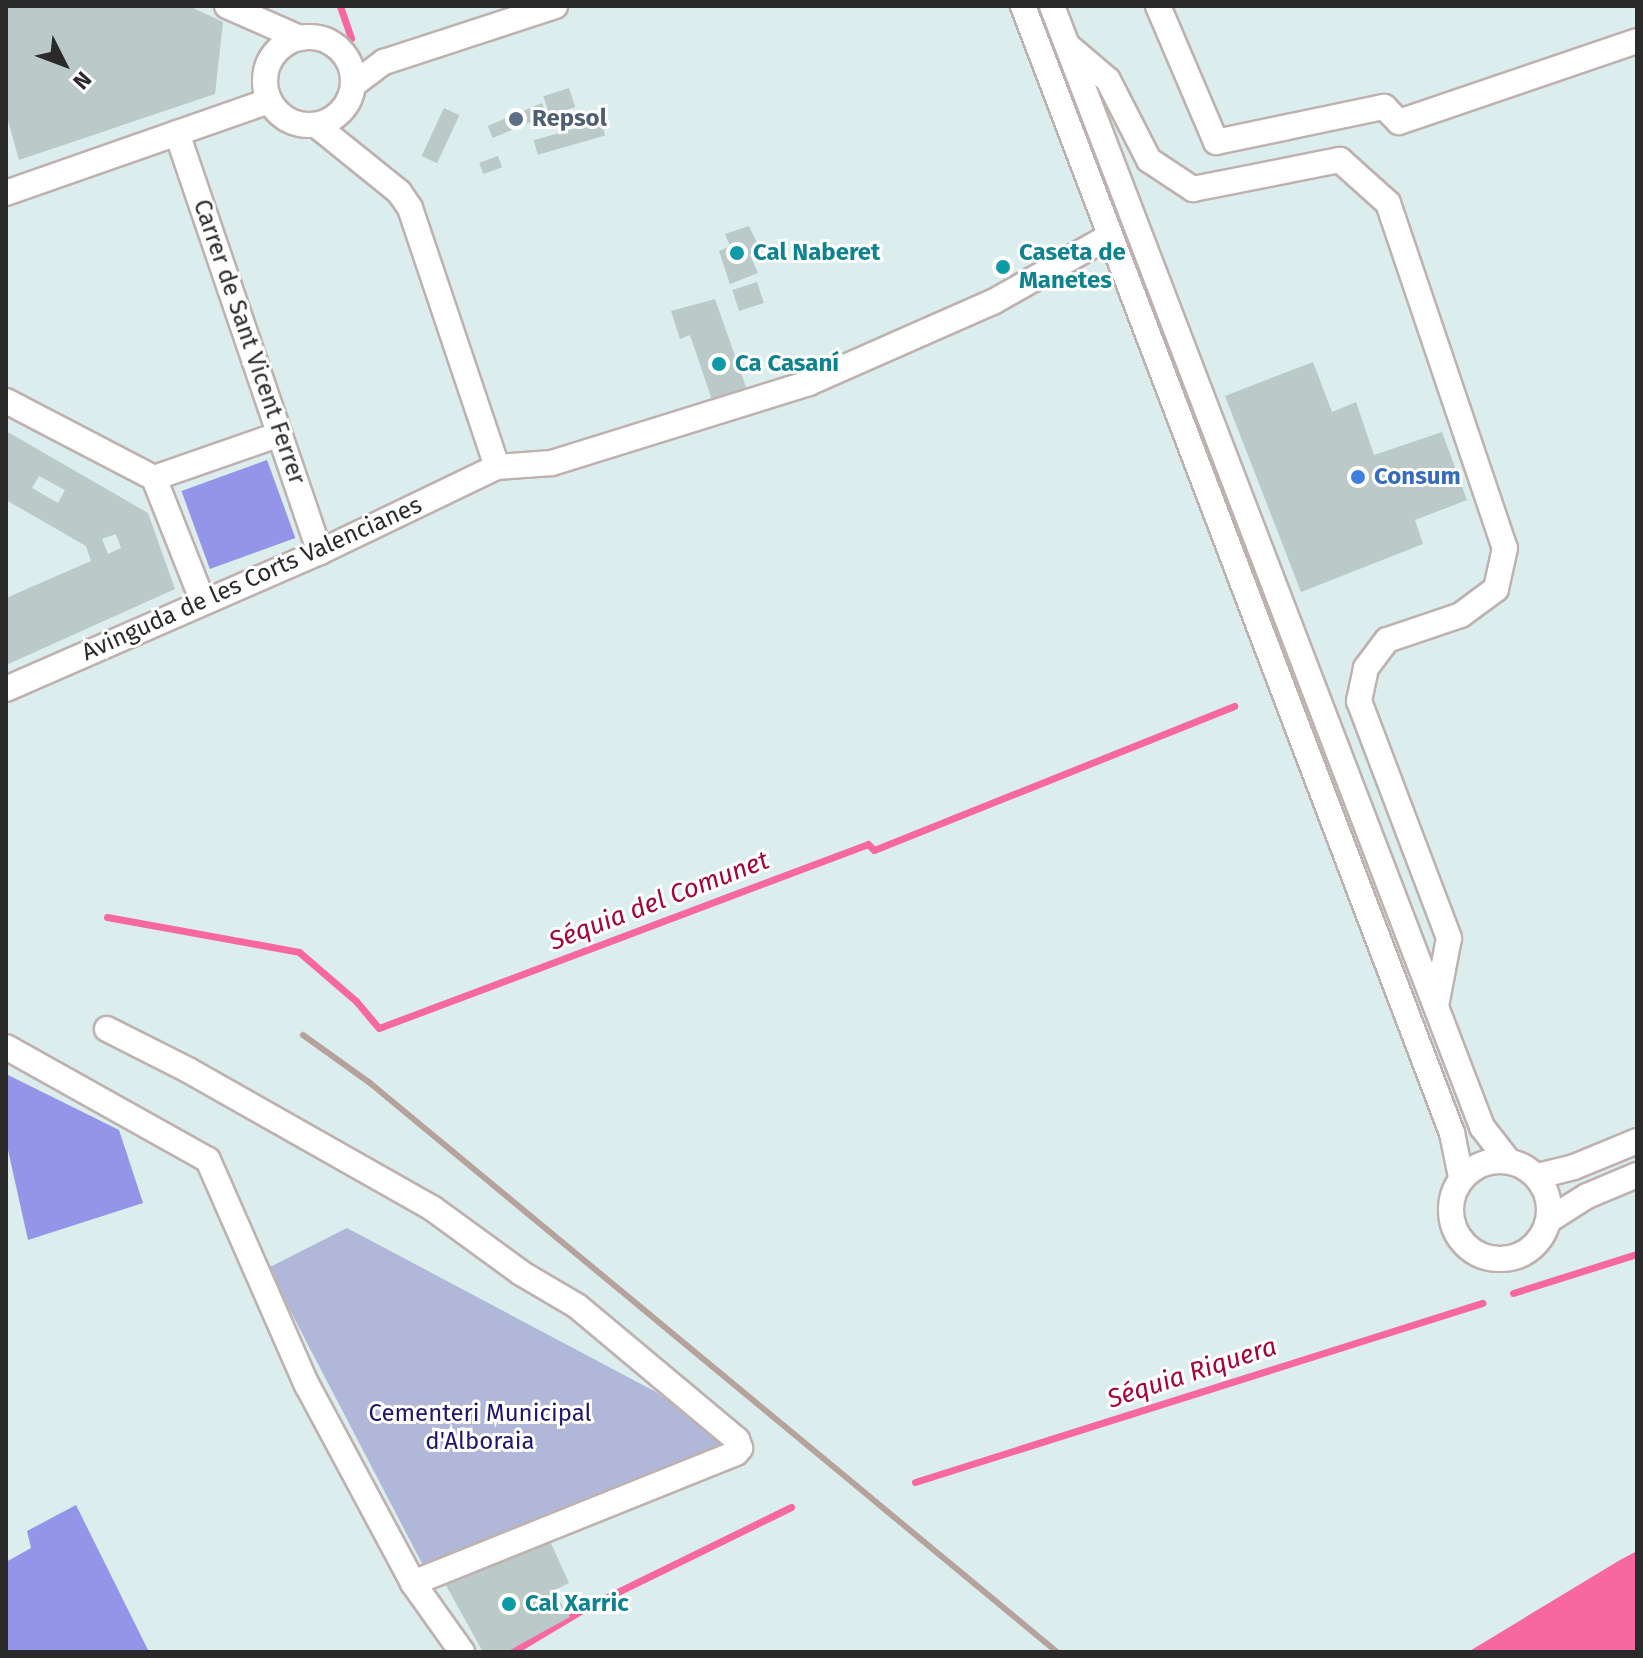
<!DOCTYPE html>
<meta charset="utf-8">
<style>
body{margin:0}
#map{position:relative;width:1643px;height:1658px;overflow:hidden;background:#dbedec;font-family:"Fira Sans",sans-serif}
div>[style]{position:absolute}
.green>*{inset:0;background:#9494e8;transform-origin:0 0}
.cemetery>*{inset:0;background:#b1b7d8}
.water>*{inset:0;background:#f767a0}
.stream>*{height:7px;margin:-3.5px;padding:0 3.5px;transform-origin:3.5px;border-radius:3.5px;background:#f767a0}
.building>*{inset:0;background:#bbc9c8;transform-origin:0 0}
.roads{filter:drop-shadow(2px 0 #bfb1af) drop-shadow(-2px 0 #bfb1af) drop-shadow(0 2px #bfb1af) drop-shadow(0 -2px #bfb1af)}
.minor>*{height:24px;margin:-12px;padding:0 12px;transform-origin:12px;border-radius:12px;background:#fff}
.minor>.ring{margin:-12px;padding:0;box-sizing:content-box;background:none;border:24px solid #fff;border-radius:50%}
.rail>*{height:6px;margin:-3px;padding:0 3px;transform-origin:3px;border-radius:3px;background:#b6a29d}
.dots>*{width:22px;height:22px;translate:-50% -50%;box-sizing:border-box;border:4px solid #fff;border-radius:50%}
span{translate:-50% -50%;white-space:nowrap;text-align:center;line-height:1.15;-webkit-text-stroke:6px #fff;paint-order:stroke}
.service-label{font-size:24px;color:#4e5e75;font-weight:700}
.left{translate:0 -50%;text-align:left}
.culture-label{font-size:24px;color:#0d838f;font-weight:700}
.street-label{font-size:24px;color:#2a2a2a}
.shop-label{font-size:24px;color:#366cbe;font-weight:700}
.park-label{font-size:24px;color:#20156d}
.water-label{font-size:26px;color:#a50438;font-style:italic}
.frame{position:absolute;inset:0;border:8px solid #2a2a2a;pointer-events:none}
.north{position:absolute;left:24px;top:24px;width:80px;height:80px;-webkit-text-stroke:6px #fff;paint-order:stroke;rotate:132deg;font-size:22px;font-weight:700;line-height:32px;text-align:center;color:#2a2a2a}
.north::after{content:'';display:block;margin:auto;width:28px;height:36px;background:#2a2a2a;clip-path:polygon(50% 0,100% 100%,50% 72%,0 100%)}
</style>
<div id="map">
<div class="green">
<div style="left:267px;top:460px;width:83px;height:91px;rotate:70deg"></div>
<div style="clip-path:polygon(6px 1074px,119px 1130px,143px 1203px,28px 1240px,6px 1141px)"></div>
<div style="clip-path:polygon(76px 1505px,149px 1652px,6px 1652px,6px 1562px,31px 1548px,27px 1531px)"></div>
</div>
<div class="cemetery">
<div style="clip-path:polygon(347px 1228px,656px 1392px,734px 1448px,426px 1571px,268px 1268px)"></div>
</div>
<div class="water">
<div style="clip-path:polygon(1637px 1551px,1637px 1652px,1468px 1652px,1620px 1560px)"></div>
</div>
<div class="stream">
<div style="left:340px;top:6px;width:34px;rotate:71deg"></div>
<div style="left:107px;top:917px;width:195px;rotate:10.3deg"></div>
<div style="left:299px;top:952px;width:75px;rotate:40.7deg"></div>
<div style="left:356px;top:1001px;width:35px;rotate:50deg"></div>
<div style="left:379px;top:1028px;width:522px;rotate:-20.62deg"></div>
<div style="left:868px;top:844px;width:8px;rotate:45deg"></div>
<div style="left:874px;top:850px;width:388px;rotate:-21.8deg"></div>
<div style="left:1513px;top:1293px;width:130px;rotate:-17.5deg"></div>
<div style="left:915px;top:1482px;width:595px;rotate:-17.52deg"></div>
<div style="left:512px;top:1652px;width:90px;rotate:-30.9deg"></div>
<div style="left:589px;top:1606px;width:225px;rotate:-26.1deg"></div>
</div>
<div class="building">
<div style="clip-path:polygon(6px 6px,189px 6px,223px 22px,215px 94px,19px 160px,6px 113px)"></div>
<div style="left:569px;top:88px;width:20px;height:27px;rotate:72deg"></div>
<div style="left:542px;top:103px;width:13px;height:59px;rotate:67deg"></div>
<div style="left:444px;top:108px;width:17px;height:53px;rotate:25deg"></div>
<div style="left:601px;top:121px;width:15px;height:70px;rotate:74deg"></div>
<div style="left:498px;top:156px;width:12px;height:20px;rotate:70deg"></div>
<div style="clip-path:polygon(749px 226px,761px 251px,750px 255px,758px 273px,730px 284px,719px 251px,730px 246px,725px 234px)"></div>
<div style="left:1007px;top:257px;width:16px;height:14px;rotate:72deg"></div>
<div style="left:757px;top:282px;width:22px;height:26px;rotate:72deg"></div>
<div style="clip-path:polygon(715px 299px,747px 390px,712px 400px,690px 335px,680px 339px,671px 311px)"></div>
<div style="clip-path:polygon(1313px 362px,1332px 412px,1356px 402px,1374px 455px,1442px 432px,1467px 500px,1415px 520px,1423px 544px,1301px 592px,1225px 396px)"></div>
<div style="clip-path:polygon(evenodd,6px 431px,148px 513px,175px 589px,6px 665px,6px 598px,91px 561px,86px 546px,6px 500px,6px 431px,39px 476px,65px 490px,58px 503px,32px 488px,39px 476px,6px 431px,116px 534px,121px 548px,108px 554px,102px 539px,116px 534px)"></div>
<div style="clip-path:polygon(548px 1537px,569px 1583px,553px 1591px,570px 1617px,506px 1652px,483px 1652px,443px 1580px)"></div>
</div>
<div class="roads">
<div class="minor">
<div style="left:227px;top:6px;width:80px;rotate:23.7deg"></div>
<div style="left:1023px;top:6px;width:1206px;rotate:69.16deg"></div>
<div style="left:1452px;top:1133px;width:45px;rotate:78.4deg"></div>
<div style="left:1052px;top:6px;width:1201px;rotate:69.01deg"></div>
<div style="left:1482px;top:1127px;width:41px;rotate:52deg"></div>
<div style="left:1158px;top:6px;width:148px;rotate:66.9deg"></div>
<div style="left:1216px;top:142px;width:172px;rotate:-11.8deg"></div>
<div style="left:1384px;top:107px;width:21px;rotate:45deg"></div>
<div style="left:1399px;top:122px;width:251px;rotate:-18.8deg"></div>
<div class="ring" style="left:265px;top:37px;width:64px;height:64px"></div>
<div style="left:1068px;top:46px;width:52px;rotate:40.4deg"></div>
<div style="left:1108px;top:80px;width:90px;rotate:62.9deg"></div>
<div style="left:1149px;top:160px;width:53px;rotate:33.4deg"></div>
<div style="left:1193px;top:189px;width:150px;rotate:-11.2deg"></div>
<div style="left:1340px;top:160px;width:64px;rotate:41.9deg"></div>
<div style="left:1388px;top:203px;width:364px;rotate:71.3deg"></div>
<div style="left:1505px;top:548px;width:42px;rotate:102.4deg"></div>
<div style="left:1496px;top:589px;width:44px;rotate:143.4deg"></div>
<div style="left:1461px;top:615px;width:78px;rotate:161.3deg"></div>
<div style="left:1387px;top:640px;width:35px;rotate:127deg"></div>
<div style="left:1366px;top:668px;width:34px;rotate:102deg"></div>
<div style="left:1359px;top:701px;width:254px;rotate:69.2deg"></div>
<div style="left:1449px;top:938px;width:69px;rotate:100.8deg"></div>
<div style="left:353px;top:85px;width:39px;rotate:-37deg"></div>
<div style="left:384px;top:62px;width:180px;rotate:-18.1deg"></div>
<div style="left:316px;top:125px;width:107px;rotate:38.9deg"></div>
<div style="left:399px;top:192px;width:19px;rotate:55deg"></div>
<div style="left:410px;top:208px;width:273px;rotate:71.4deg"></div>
<div style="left:177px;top:133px;width:443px;rotate:71.2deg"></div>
<div style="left:6px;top:193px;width:279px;rotate:-19.3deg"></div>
<div style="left:6px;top:401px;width:167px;rotate:27.5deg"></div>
<div style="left:154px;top:478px;width:133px;rotate:68.4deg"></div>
<div style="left:154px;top:478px;width:133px;rotate:-19.2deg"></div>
<div style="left:6px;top:689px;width:343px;rotate:-23.6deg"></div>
<div style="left:320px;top:552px;width:196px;rotate:-25.7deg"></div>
<div style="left:497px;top:467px;width:55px;rotate:-4.2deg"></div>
<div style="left:552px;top:463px;width:269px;rotate:-17.3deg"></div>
<div style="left:809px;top:383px;width:201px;rotate:-23.8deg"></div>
<div style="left:993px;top:302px;width:132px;rotate:-29.5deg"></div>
<div style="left:107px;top:1029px;width:91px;rotate:26.8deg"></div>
<div style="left:188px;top:1070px;width:280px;rotate:29.5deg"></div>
<div style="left:432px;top:1208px;width:110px;rotate:36.1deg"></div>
<div style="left:521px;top:1273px;width:65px;rotate:30.5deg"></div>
<div style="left:577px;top:1306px;width:209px;rotate:39.9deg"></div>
<div style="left:737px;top:1440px;width:9px;rotate:69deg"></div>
<div style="left:740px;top:1448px;width:6px;rotate:129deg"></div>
<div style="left:736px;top:1453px;width:348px;rotate:158.1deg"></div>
<div style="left:6px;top:1047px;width:231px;rotate:29.2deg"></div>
<div style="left:208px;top:1160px;width:246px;rotate:66.3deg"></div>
<div style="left:307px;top:1385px;width:225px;rotate:61.8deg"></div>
<div style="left:413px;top:1583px;width:85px;rotate:54.6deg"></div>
<div class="ring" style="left:1451px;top:1161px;width:74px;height:74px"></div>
<div style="left:1538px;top:1176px;width:37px;rotate:-14deg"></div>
<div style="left:1574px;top:1167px;width:68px;rotate:-22.4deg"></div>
<div style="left:1549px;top:1220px;width:45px;rotate:-32.3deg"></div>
<div style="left:1587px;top:1196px;width:54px;rotate:-22.8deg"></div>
</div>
</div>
<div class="rail">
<div style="left:303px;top:1035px;width:82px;rotate:35.6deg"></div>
<div style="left:370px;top:1083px;width:892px;rotate:39.63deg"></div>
</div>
<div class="dots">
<div style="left:516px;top:119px;background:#5c6f8a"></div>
<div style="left:737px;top:253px;background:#0f9aa8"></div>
<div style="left:1003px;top:267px;background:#0f9aa8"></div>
<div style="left:719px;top:364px;background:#0f9aa8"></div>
<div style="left:1358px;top:477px;background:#3f7fe0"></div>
<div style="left:509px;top:1604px;background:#0f9aa8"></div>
</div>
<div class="service-label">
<span class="left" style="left:532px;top:119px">Repsol</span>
</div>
<div class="culture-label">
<span class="left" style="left:753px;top:253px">Cal Naberet</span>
<span class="left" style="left:1019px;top:267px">Caseta de<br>Manetes</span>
<span class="left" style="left:735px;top:364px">Ca Casaní</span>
<span class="left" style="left:525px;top:1604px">Cal Xarric</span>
</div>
<div class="street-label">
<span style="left:249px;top:342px;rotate:71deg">Carrer de Sant Vicent Ferrer</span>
<span style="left:252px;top:579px;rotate:-24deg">Avinguda de les Corts Valencianes</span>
</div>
<div class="shop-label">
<span class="left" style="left:1374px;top:477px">Consum</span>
</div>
<div class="park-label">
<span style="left:480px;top:1428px">Cementeri Municipal<br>d'Alboraia</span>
</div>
<div class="water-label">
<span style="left:659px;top:901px;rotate:-21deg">Séquia del Comunet</span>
<span style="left:1192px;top:1373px;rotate:-18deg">Séquia Riquera</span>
</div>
<div class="frame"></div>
<div class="north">N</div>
</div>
